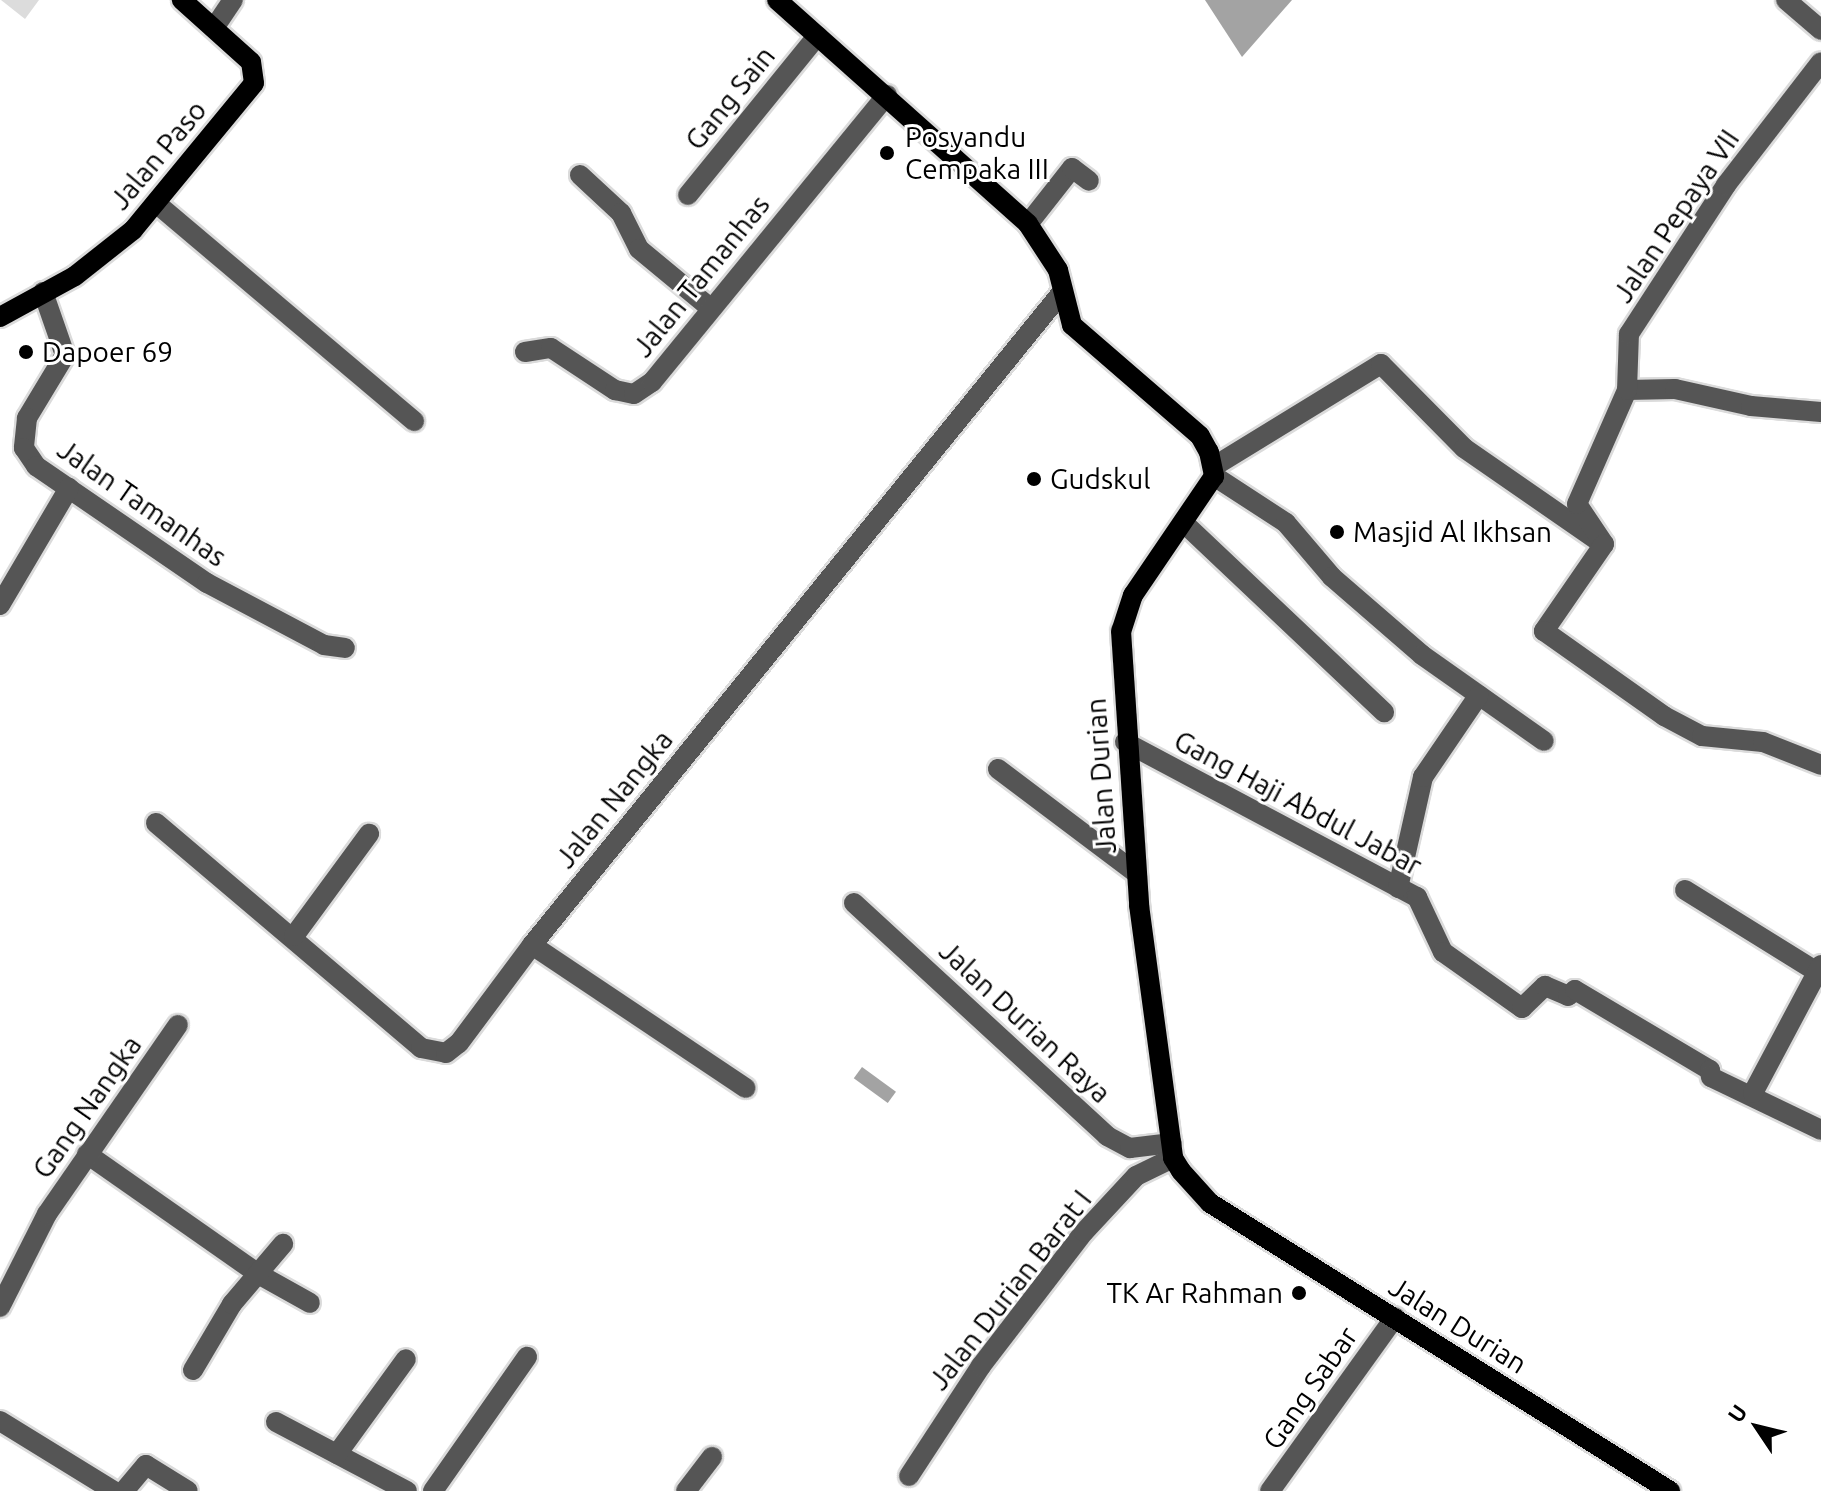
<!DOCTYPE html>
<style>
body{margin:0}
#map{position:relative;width:1821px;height:1491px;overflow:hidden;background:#fff;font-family:Ubuntu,sans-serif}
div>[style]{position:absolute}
.green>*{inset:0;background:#dcdcdc}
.water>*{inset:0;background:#a3a3a3;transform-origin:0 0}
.roads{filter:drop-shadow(2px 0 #dbdbdb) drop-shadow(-2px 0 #dbdbdb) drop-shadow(0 2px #dbdbdb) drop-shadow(0 -2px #dbdbdb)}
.minor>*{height:20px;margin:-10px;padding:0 10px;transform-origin:10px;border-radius:10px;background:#555}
.major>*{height:20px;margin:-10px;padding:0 10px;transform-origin:10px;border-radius:10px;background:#000}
.dots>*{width:22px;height:22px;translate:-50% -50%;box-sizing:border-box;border:4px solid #fff;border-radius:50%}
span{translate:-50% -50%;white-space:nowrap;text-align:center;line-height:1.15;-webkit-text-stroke:6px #fff;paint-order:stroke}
.street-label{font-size:28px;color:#000}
.poi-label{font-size:28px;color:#000}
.left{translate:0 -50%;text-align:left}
.right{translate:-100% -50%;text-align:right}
.north{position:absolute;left:1717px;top:1387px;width:80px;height:80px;-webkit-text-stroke:6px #fff;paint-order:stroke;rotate:305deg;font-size:22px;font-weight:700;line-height:32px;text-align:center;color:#000}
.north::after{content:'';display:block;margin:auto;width:28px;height:36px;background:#000;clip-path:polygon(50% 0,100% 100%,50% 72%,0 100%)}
</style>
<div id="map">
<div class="green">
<div style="clip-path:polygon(1px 0,39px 0,25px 19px)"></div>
</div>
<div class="water">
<div style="clip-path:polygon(1205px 0,1292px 0,1242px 57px)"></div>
<div style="left:862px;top:1067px;width:42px;height:14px;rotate:36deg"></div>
</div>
<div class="roads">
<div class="minor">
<div style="left:1786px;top:0;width:46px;rotate:40.6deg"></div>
<div style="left:214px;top:28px;width:34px;rotate:-56deg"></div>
<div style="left:580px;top:175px;width:56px;rotate:42.8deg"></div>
<div style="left:621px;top:213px;width:40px;rotate:63.4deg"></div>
<div style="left:639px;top:249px;width:91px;rotate:39.6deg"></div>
<div style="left:688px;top:195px;width:205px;rotate:-50.9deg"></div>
<div style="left:156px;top:203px;width:338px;rotate:40.2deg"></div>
<div style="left:1028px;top:224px;width:71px;rotate:-51.8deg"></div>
<div style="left:1072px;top:168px;width:21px;rotate:37deg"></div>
<div style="left:43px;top:292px;width:67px;rotate:70.8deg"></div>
<div style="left:65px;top:355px;width:74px;rotate:121.1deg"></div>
<div style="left:27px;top:418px;width:30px;rotate:96deg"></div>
<div style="left:24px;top:448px;width:22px;rotate:56deg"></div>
<div style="left:36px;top:466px;width:207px;rotate:34.4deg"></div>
<div style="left:207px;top:583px;width:132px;rotate:27.9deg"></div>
<div style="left:324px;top:645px;width:21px;rotate:8deg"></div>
<div style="left:525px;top:352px;width:26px;rotate:-9deg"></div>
<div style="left:551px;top:348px;width:77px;rotate:33.3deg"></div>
<div style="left:615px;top:390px;width:19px;rotate:12deg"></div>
<div style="left:634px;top:394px;width:22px;rotate:-34deg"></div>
<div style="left:652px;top:382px;width:371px;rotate:-50.7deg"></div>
<div style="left:1627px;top:390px;width:48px;rotate:-1.2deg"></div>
<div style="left:1675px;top:389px;width:78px;rotate:12.6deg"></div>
<div style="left:1751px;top:406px;width:70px;rotate:4.9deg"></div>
<div style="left:1213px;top:467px;width:197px;rotate:-31.5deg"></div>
<div style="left:1381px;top:364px;width:118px;rotate:45.3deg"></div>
<div style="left:1464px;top:448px;width:162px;rotate:34.7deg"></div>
<div style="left:1214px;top:476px;width:86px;rotate:33.1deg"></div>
<div style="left:1286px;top:523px;width:71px;rotate:49.6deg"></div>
<div style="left:1332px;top:577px;width:119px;rotate:40.9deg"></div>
<div style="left:1422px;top:655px;width:149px;rotate:35.2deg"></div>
<div style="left:1185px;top:524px;width:274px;rotate:43.4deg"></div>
<div style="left:1604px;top:544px;width:48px;rotate:-124deg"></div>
<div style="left:1577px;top:504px;width:124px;rotate:-66.3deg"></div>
<div style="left:1627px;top:390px;width:56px;rotate:-88deg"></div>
<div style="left:1629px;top:334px;width:178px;rotate:-56.9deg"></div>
<div style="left:1726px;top:185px;width:155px;rotate:-52.3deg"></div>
<div style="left:1604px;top:544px;width:106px;rotate:124.6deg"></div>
<div style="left:1544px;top:631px;width:147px;rotate:35.3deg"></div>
<div style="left:1664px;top:716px;width:43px;rotate:27.8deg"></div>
<div style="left:1702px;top:736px;width:61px;rotate:5.6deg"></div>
<div style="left:1763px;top:742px;width:62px;rotate:21.6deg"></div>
<div style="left:0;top:605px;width:136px;rotate:-59.5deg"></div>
<div style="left:1125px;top:742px;width:331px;rotate:28deg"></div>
<div style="left:1417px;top:897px;width:61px;rotate:64.7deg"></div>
<div style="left:1443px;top:952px;width:97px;rotate:35.3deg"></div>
<div style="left:1522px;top:1008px;width:32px;rotate:-44deg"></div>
<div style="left:1545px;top:986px;width:25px;rotate:23deg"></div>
<div style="left:1568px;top:996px;width:9px;rotate:-41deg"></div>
<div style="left:1575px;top:990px;width:157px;rotate:30.7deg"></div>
<div style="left:1710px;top:1070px;width:7px;rotate:82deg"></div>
<div style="left:1711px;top:1077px;width:122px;rotate:25.7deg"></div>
<div style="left:998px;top:769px;width:173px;rotate:37deg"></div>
<div style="left:156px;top:823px;width:348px;rotate:40.3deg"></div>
<div style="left:421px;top:1048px;width:25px;rotate:11deg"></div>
<div style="left:446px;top:1053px;width:16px;rotate:-38deg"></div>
<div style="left:459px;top:1043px;width:122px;rotate:-53.3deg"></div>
<div style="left:532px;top:945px;width:842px;rotate:-50.93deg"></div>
<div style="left:1398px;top:888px;width:114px;rotate:-77.3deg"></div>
<div style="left:1423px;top:777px;width:99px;rotate:-55.7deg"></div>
<div style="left:1685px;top:890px;width:155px;rotate:31.8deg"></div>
<div style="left:854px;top:903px;width:344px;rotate:42.6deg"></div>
<div style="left:1107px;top:1136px;width:26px;rotate:28deg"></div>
<div style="left:1130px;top:1148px;width:42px;rotate:-6.8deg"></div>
<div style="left:294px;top:936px;width:127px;rotate:-53.7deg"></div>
<div style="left:532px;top:945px;width:257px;rotate:33.8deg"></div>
<div style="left:1753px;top:1093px;width:145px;rotate:-62deg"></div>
<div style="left:87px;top:1154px;width:211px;rotate:35deg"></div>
<div style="left:260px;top:1275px;width:57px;rotate:29.2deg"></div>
<div style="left:0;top:1307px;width:104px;rotate:-63.2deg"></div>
<div style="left:47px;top:1214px;width:230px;rotate:-55.3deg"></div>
<div style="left:193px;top:1370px;width:77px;rotate:-59.4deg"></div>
<div style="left:232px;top:1304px;width:79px;rotate:-49.6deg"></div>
<div style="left:0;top:1421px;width:134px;rotate:31.6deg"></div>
<div style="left:276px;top:1422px;width:148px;rotate:27.8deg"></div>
<div style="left:337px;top:1454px;width:117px;rotate:-54deg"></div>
<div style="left:909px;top:1476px;width:131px;rotate:-56.8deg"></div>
<div style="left:981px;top:1366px;width:169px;rotate:-52.5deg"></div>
<div style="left:1084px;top:1232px;width:76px;rotate:-47.1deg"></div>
<div style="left:1136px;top:1176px;width:41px;rotate:-25.9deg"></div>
<div style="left:124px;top:1491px;width:34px;rotate:-50deg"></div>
<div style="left:146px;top:1465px;width:49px;rotate:31.8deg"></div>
<div style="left:433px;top:1491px;width:164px;rotate:-55deg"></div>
<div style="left:686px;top:1491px;width:43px;rotate:-52.6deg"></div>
<div style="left:1270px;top:1491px;width:214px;rotate:-54.3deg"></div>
</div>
<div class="major">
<div style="left:777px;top:0;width:336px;rotate:41.7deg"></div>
<div style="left:1028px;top:224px;width:55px;rotate:56.9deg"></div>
<div style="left:1058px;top:270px;width:57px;rotate:75.7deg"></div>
<div style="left:1072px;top:325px;width:169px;rotate:40.9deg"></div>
<div style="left:1200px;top:436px;width:18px;rotate:61deg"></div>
<div style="left:1209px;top:452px;width:25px;rotate:78deg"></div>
<div style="left:1214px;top:476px;width:144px;rotate:124.2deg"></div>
<div style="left:1133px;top:595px;width:38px;rotate:108deg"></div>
<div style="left:1121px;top:631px;width:275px;rotate:86.2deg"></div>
<div style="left:1139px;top:905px;width:255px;rotate:82.3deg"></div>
<div style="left:1173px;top:1158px;width:15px;rotate:58deg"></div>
<div style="left:1181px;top:1171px;width:43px;rotate:47.8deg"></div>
<div style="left:1210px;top:1203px;width:543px;rotate:32.05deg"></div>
<div style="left:0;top:317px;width:85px;rotate:-28.7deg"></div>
<div style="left:75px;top:276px;width:74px;rotate:-38.4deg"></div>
<div style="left:133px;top:230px;width:190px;rotate:-50.5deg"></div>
<div style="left:254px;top:83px;width:21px;rotate:-98deg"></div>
<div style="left:251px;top:62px;width:93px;rotate:-138.1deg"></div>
</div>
</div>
<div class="dots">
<div style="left:887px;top:153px;background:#000"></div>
<div style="left:26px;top:352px;background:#000"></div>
<div style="left:1034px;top:479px;background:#000"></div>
<div style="left:1337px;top:532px;background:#000"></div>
<div style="left:1299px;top:1293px;background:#000"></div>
</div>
<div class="street-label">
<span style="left:730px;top:98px;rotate:-51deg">Gang Sain</span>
<span style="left:158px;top:155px;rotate:-50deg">Jalan Paso</span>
<span style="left:1676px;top:216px;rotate:-56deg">Jalan Pepaya VII</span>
<span style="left:701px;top:276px;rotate:-51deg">Jalan Tamanhas</span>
<span style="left:142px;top:503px;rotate:35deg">Jalan Tamanhas</span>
<span style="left:1101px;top:776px;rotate:-94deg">Jalan Durian</span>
<span style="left:614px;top:799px;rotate:-51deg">Jalan Nangka</span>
<span style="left:1298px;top:803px;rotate:28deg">Gang Haji Abdul Jabar</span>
<span style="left:1025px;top:1022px;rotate:43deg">Jalan Durian Raya</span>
<span style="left:87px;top:1107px;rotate:-55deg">Gang Nangka</span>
<span style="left:1010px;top:1290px;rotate:-52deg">Jalan Durian Barat I</span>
<span style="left:1458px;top:1325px;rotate:32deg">Jalan Durian</span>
<span style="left:1310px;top:1388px;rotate:-55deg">Gang Sabar</span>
</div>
<div class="poi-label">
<span class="left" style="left:905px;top:153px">Posyandu<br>Cempaka III</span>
<span class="left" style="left:42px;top:352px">Dapoer 69</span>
<span class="left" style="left:1050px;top:479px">Gudskul</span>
<span class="left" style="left:1353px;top:532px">Masjid Al Ikhsan</span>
<span class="right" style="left:1283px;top:1293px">TK Ar Rahman</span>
</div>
<div class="north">U</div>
</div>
